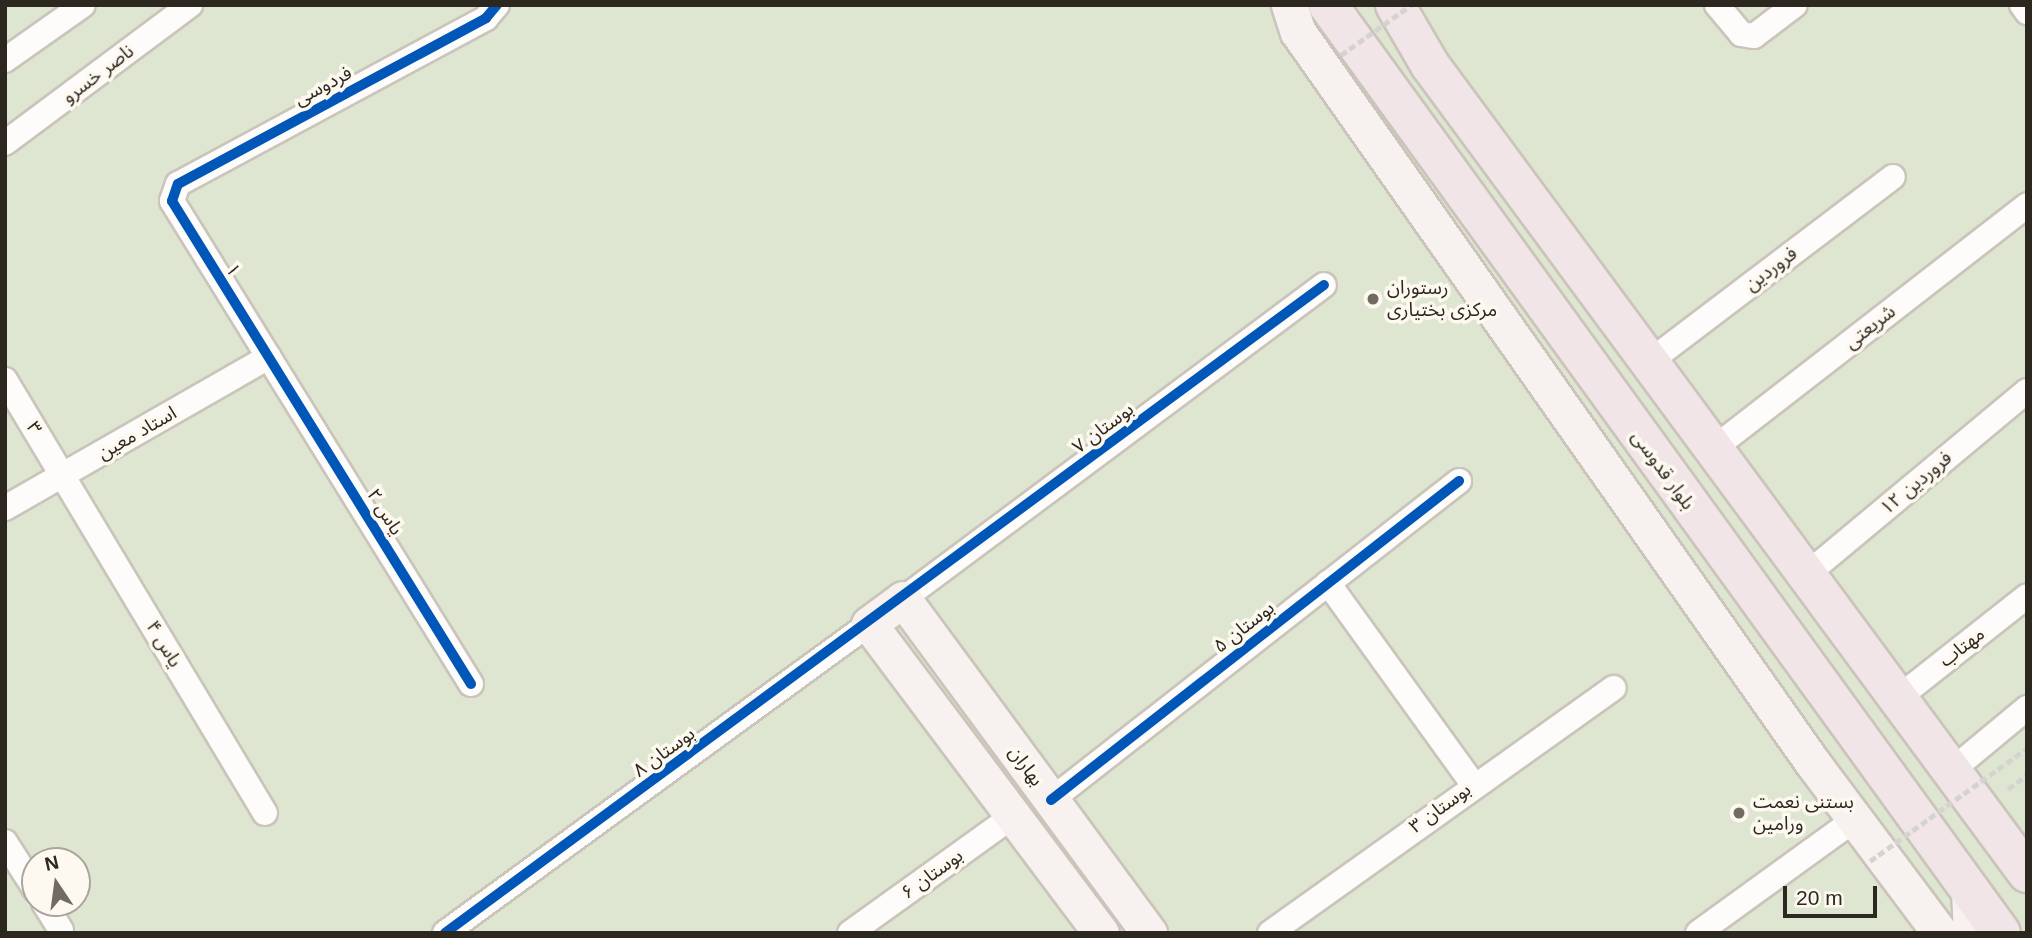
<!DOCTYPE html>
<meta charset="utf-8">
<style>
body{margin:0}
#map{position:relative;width:2032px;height:938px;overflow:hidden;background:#f0e8dc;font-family:Arial,"Noto Sans Arabic",sans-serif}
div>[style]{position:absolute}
.green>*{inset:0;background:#dee6d1}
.path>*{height:4.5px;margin-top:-2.25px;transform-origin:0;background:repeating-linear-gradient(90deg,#d5d3cf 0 7px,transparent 0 10.5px)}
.roads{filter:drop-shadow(2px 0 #cac4ba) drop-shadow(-2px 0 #cac4ba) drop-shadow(0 2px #cac4ba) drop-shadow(0 -2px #cac4ba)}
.street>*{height:24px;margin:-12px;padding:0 12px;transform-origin:12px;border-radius:12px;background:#fdfcfa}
.secondary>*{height:35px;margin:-17.5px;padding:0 17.5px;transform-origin:17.5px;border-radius:17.5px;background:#f7f1f0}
.primary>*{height:38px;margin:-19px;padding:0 19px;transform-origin:19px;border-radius:19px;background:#f1e5e7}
.path-bridge>*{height:4.5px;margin-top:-2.25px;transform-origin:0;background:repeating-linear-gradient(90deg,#d5d3cf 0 7px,transparent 0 10.5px)}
.cycleway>*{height:10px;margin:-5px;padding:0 5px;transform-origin:5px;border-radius:5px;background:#0057b8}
.dots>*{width:19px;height:19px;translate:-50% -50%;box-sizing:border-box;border:4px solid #fef9f0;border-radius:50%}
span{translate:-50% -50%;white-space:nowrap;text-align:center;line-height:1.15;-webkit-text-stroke:7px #fef9f0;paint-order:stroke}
.street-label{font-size:19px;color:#2c271f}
.poi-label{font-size:19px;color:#2c271f}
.left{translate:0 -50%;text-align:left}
.frame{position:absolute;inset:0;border:7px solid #2c271f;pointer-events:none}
.north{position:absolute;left:21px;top:847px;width:70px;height:70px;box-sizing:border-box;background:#fef9f0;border:2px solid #aaa59c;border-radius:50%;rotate:347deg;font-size:19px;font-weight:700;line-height:28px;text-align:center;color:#2c271f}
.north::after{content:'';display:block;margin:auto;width:24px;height:32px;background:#716b61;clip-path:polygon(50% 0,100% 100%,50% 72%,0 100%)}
.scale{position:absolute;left:1783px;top:886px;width:94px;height:32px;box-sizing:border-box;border:4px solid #2c271f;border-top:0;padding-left:9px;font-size:21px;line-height:24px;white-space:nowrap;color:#2c271f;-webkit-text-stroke:5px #fef9f0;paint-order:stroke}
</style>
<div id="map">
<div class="green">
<div style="clip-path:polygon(evenodd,5px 5px,2027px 5px,2027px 933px,5px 933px,5px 5px,35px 861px,77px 861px,77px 903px,35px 903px,35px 861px)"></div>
</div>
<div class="path">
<div style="left:2008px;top:789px;width:24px;rotate:-36deg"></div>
</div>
<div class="roads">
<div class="street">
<div style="left:1717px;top:5px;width:38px;rotate:50deg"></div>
<div style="left:1741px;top:34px;width:13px;rotate:9deg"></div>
<div style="left:1754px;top:36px;width:51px;rotate:-37.1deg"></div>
<div style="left:2022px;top:5px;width:9px;rotate:54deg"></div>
<div style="left:5px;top:60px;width:95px;rotate:-35.2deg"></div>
<div style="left:5px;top:143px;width:231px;rotate:-36.7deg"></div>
<div style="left:1649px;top:362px;width:306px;rotate:-37.2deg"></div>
<div style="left:5px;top:380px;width:505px;rotate:59.02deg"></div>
<div style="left:1713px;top:449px;width:398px;rotate:-37.8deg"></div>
<div style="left:5px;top:508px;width:304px;rotate:-29.8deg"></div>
<div style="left:1806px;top:575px;width:288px;rotate:-39.8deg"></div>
<div style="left:1328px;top:583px;width:248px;rotate:54.2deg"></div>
<div style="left:903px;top:599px;width:525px;rotate:-36.72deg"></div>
<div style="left:471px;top:684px;width:568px;rotate:-121.76deg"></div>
<div style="left:172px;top:201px;width:18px;rotate:-71deg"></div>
<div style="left:178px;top:184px;width:350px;rotate:-28.3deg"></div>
<div style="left:486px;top:18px;width:17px;rotate:-50deg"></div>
<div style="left:1898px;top:698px;width:164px;rotate:-38.3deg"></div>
<div style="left:1951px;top:771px;width:99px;rotate:-39.7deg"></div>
<div style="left:1051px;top:800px;width:518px;rotate:-38.02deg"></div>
<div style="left:5px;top:842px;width:56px;rotate:57.4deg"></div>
<div style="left:44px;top:903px;width:32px;rotate:58deg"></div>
<div style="left:445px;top:933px;width:525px;rotate:-36.08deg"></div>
<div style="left:850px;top:933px;width:201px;rotate:-35.7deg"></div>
<div style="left:1270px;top:933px;width:422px;rotate:-35.5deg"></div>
<div style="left:1698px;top:933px;width:193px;rotate:-35.9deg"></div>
</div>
<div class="secondary">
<div style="left:1289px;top:5px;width:28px;rotate:72deg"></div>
<div style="left:1298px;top:32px;width:893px;rotate:54.85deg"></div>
<div style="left:1812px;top:762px;width:214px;rotate:53.2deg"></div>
<div style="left:1969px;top:891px;width:42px;rotate:87.3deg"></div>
<div style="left:1101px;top:933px;width:386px;rotate:-126.9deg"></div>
<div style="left:869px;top:624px;width:42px;rotate:-36.3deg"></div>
<div style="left:903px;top:599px;width:415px;rotate:53.6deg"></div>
</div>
<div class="primary">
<div style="left:1328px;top:5px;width:1146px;rotate:54.05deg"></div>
<div style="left:1395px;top:5px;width:69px;rotate:59.7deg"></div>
<div style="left:1430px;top:65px;width:1005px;rotate:53.54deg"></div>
</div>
</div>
<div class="path-bridge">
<div style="left:1341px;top:55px;width:86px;rotate:-35.5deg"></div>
<div style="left:1870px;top:861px;width:192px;rotate:-35.7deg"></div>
</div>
<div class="cycleway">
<div style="left:471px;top:684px;width:568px;rotate:-121.76deg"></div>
<div style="left:172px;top:201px;width:18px;rotate:-71deg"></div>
<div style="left:178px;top:184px;width:350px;rotate:-28.3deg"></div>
<div style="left:486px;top:18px;width:17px;rotate:-50deg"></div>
<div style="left:1051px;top:800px;width:518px;rotate:-38.02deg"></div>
<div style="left:445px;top:933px;width:1092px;rotate:-36.4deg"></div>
</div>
<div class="dots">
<div style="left:1373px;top:299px;background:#716b61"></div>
<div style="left:1739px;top:813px;background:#716b61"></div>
</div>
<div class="street-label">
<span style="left:98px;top:74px;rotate:-37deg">ناصر خسرو</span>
<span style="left:323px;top:86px;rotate:-28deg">فردوسی</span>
<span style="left:1771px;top:269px;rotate:-37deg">فروردین</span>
<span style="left:233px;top:270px;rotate:57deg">۱</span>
<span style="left:1870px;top:327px;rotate:-38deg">شریعتی</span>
<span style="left:34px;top:428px;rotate:58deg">۳</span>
<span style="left:1103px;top:428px;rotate:-37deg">بوستان ۷</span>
<span style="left:137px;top:433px;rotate:-30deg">استاد معین</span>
<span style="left:1663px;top:470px;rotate:54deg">بلوار قدوسی</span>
<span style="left:1916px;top:483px;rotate:-40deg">۱۲ فروردین</span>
<span style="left:385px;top:512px;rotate:58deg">یاس ۲</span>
<span style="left:1244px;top:627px;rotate:-38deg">بوستان ۵</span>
<span style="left:164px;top:644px;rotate:59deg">یاس ۴</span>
<span style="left:1962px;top:647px;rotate:-38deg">مهتاب</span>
<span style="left:664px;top:752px;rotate:-36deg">بوستان ۸</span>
<span style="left:1026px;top:766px;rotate:54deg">بهاران</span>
<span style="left:1440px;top:808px;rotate:-36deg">بوستان ۳</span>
<span style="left:932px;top:874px;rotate:-36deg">بوستان ۶</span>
</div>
<div class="poi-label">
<span class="left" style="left:1387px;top:299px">رستوران<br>مرکزی بختیاری</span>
<span class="left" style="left:1753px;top:813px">بستنی نعمت<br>ورامین</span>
</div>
<div class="frame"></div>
<div class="north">N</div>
<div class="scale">20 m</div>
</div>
